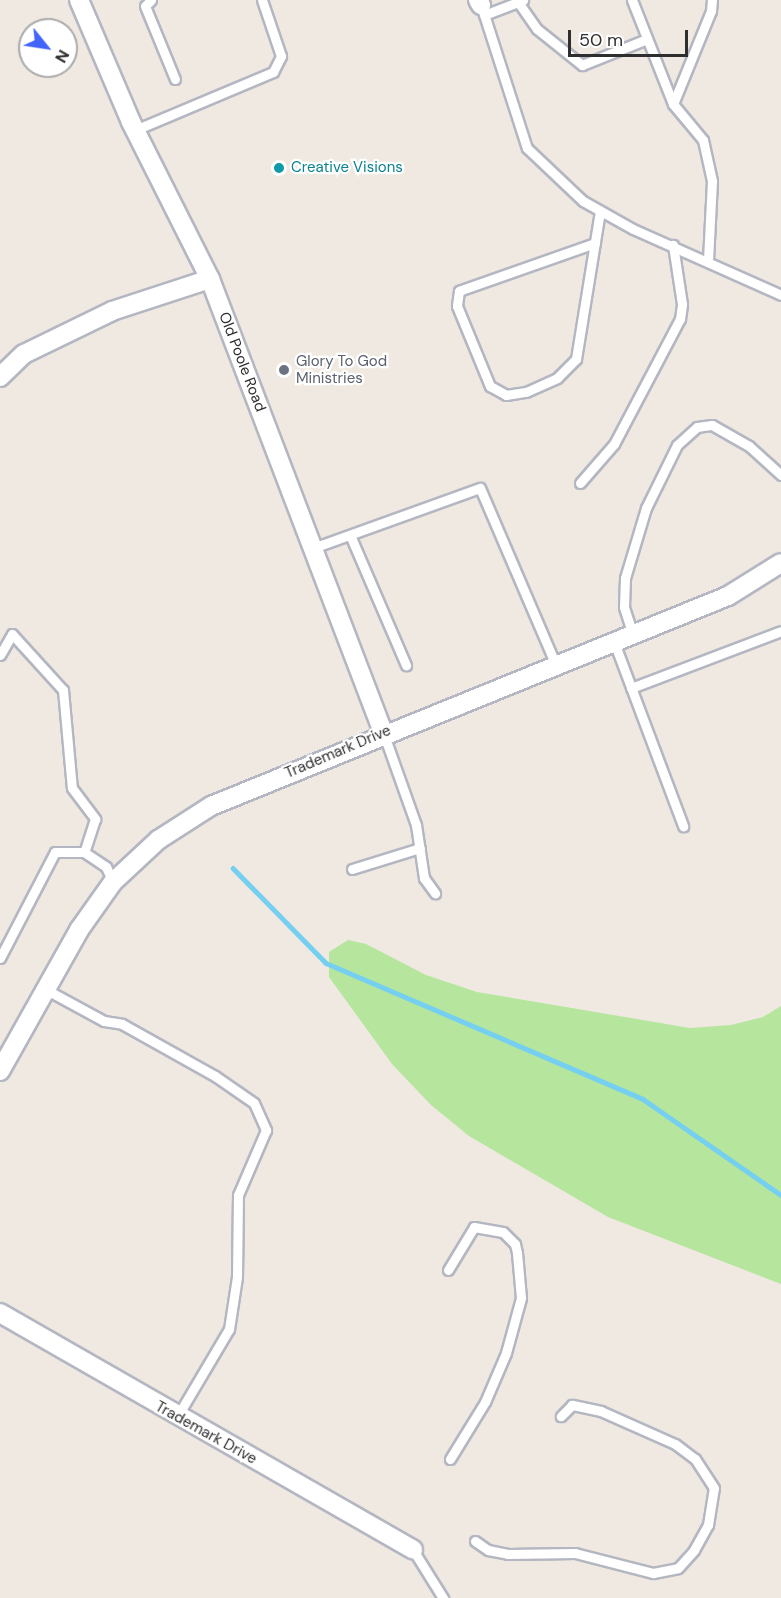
<!DOCTYPE html>
<style>
body{margin:0}
#map{position:relative;width:781px;height:1598px;overflow:hidden;background:#efe9e1;font-family:"DM Sans",sans-serif}
div>[style]{position:absolute}
.green>*{inset:0;background:#b6e59e}
.stream>*{height:4.5px;margin:-2.25px;padding:0 2.25px;transform-origin:2.25px;border-radius:2.25px;background:#75cff0}
.roads{filter:drop-shadow(2px 0 #b4b7c1) drop-shadow(-2px 0 #b4b7c1) drop-shadow(0 2px #b4b7c1) drop-shadow(0 -2px #b4b7c1)}
.service>*{height:9px;margin:-4.5px;padding:0 4.5px;transform-origin:4.5px;border-radius:4.5px;background:#fff}
.minor>*{height:18px;margin:-9px;padding:0 9px;transform-origin:9px;border-radius:9px;background:#fff}
.dots>*{width:16px;height:16px;translate:-50% -50%;box-sizing:border-box;border:3px solid #fff;border-radius:50%}
span{translate:-50% -50%;white-space:nowrap;text-align:center;line-height:1.15;-webkit-text-stroke:4.5px #fff;paint-order:stroke}
.culture-label{font-size:15px;color:#0d838f}
.left{translate:0 -50%;text-align:left}
.worship-label{font-size:15px;color:#5b616d}
.street-label{font-size:15px;color:#2e2e2e}
.north{position:absolute;left:18px;top:18px;width:60px;height:60px;box-sizing:border-box;background:#fff;border:2px solid #ababab;border-radius:50%;rotate:120deg;font-size:16px;font-weight:700;line-height:24px;text-align:center;color:#2e2e2e}
.north::after{content:'';display:block;margin:auto;width:21px;height:27px;background:#4264fb;clip-path:polygon(50% 0,100% 100%,50% 72%,0 100%)}
.scale{position:absolute;left:568px;top:30px;width:120px;height:27px;box-sizing:border-box;border:3px solid #2e2e2e;border-top:0;padding-left:8px;font-size:18px;line-height:21px;white-space:nowrap;color:#2e2e2e;-webkit-text-stroke:4px #fff;paint-order:stroke}
</style>
<div id="map">
<div class="green">
<div style="clip-path:polygon(348px 940px,366px 944px,426px 975px,477px 992px,690px 1028px,731px 1025px,763px 1017px,781px 1006px,781px 1284px,608px 1217px,469px 1136px,431px 1105px,392px 1064px,329px 977px,329px 952px)"></div>
</div>
<div class="stream">
<div style="left:233px;top:868px;width:133px;rotate:45.6deg"></div>
<div style="left:326px;top:963px;width:345px;rotate:23.2deg"></div>
<div style="left:643px;top:1099px;width:168px;rotate:34.8deg"></div>
</div>
<div class="roads">
<div class="service">
<div style="left:151px;top:0;width:8px;rotate:135deg"></div>
<div style="left:145px;top:6px;width:79px;rotate:67.7deg"></div>
<div style="left:632px;top:0;width:112px;rotate:68.5deg"></div>
<div style="left:673px;top:104px;width:47px;rotate:50.2deg"></div>
<div style="left:703px;top:140px;width:42px;rotate:77.6deg"></div>
<div style="left:712px;top:181px;width:79px;rotate:92.9deg"></div>
<div style="left:518px;top:2px;width:33px;rotate:55deg"></div>
<div style="left:537px;top:29px;width:58px;rotate:38.7deg"></div>
<div style="left:582px;top:65px;width:70px;rotate:-21.8deg"></div>
<div style="left:481px;top:5px;width:150px;rotate:72.2deg"></div>
<div style="left:527px;top:148px;width:77px;rotate:43.4deg"></div>
<div style="left:583px;top:201px;width:57px;rotate:29.2deg"></div>
<div style="left:633px;top:229px;width:162px;rotate:24deg"></div>
<div style="left:484px;top:15px;width:42px;rotate:-21deg"></div>
<div style="left:673px;top:104px;width:100px;rotate:-67.8deg"></div>
<div style="left:711px;top:11px;width:11px;rotate:-85deg"></div>
<div style="left:135px;top:130px;width:150px;rotate:-22.8deg"></div>
<div style="left:273px;top:72px;width:18px;rotate:-63deg"></div>
<div style="left:281px;top:56px;width:59px;rotate:-108.7deg"></div>
<div style="left:595px;top:243px;width:144px;rotate:160.6deg"></div>
<div style="left:459px;top:291px;width:15px;rotate:98deg"></div>
<div style="left:457px;top:306px;width:87px;rotate:67.6deg"></div>
<div style="left:490px;top:386px;width:18px;rotate:29deg"></div>
<div style="left:506px;top:395px;width:20px;rotate:-9deg"></div>
<div style="left:526px;top:392px;width:34px;rotate:-24deg"></div>
<div style="left:557px;top:378px;width:27px;rotate:-45deg"></div>
<div style="left:576px;top:359px;width:150px;rotate:-80.8deg"></div>
<div style="left:580px;top:483px;width:52px;rotate:-48.9deg"></div>
<div style="left:614px;top:444px;width:141px;rotate:-62.2deg"></div>
<div style="left:680px;top:319px;width:15px;rotate:-82deg"></div>
<div style="left:682px;top:304px;width:60px;rotate:-98.7deg"></div>
<div style="left:350px;top:535px;width:142px;rotate:66.7deg"></div>
<div style="left:313px;top:548px;width:177px;rotate:-19.8deg"></div>
<div style="left:480px;top:488px;width:193px;rotate:66.8deg"></div>
<div style="left:633px;top:635px;width:29px;rotate:-108deg"></div>
<div style="left:624px;top:607px;width:29px;rotate:-88deg"></div>
<div style="left:625px;top:578px;width:73px;rotate:-73.3deg"></div>
<div style="left:646px;top:508px;width:70px;rotate:-63.8deg"></div>
<div style="left:677px;top:445px;width:27px;rotate:-42deg"></div>
<div style="left:697px;top:427px;width:15px;rotate:-8deg"></div>
<div style="left:712px;top:425px;width:43px;rotate:29.6deg"></div>
<div style="left:749px;top:446px;width:43px;rotate:42.2deg"></div>
<div style="left:614px;top:642px;width:197px;rotate:69.4deg"></div>
<div style="left:0;top:655px;width:24px;rotate:-60deg"></div>
<div style="left:12px;top:634px;width:76px;rotate:47.7deg"></div>
<div style="left:63px;top:690px;width:98px;rotate:84.8deg"></div>
<div style="left:72px;top:788px;width:39px;rotate:53deg"></div>
<div style="left:95px;top:819px;width:35px;rotate:108deg"></div>
<div style="left:84px;top:852px;width:27px;rotate:34deg"></div>
<div style="left:106px;top:867px;width:17px;rotate:65deg"></div>
<div style="left:631px;top:688px;width:160px;rotate:-20.8deg"></div>
<div style="left:384px;top:735px;width:96px;rotate:70.4deg"></div>
<div style="left:416px;top:825px;width:54px;rotate:81.4deg"></div>
<div style="left:424px;top:878px;width:19px;rotate:54deg"></div>
<div style="left:352px;top:869px;width:71px;rotate:-17.2deg"></div>
<div style="left:0;top:958px;width:119px;rotate:-62.6deg"></div>
<div style="left:55px;top:852px;width:29px"></div>
<div style="left:45px;top:989px;width:67px;rotate:28.5deg"></div>
<div style="left:104px;top:1021px;width:18px;rotate:9deg"></div>
<div style="left:122px;top:1024px;width:107px;rotate:29.2deg"></div>
<div style="left:215px;top:1076px;width:47px;rotate:34.7deg"></div>
<div style="left:254px;top:1103px;width:30px;rotate:66deg"></div>
<div style="left:266px;top:1130px;width:71px;rotate:113.3deg"></div>
<div style="left:238px;top:1195px;width:82px;rotate:90.7deg"></div>
<div style="left:237px;top:1277px;width:53px;rotate:98.7deg"></div>
<div style="left:229px;top:1329px;width:102px;rotate:120.6deg"></div>
<div style="left:448px;top:1270px;width:50px;rotate:-58.8deg"></div>
<div style="left:474px;top:1227px;width:29px;rotate:10deg"></div>
<div style="left:503px;top:1232px;width:17px;rotate:45deg"></div>
<div style="left:515px;top:1244px;width:9px;rotate:77deg"></div>
<div style="left:517px;top:1253px;width:45px;rotate:84.9deg"></div>
<div style="left:521px;top:1298px;width:57px;rotate:105.3deg"></div>
<div style="left:506px;top:1353px;width:53px;rotate:113.2deg"></div>
<div style="left:485px;top:1402px;width:67px;rotate:121.6deg"></div>
<div style="left:475px;top:1541px;width:16px;rotate:35deg"></div>
<div style="left:488px;top:1550px;width:20px;rotate:11deg"></div>
<div style="left:508px;top:1554px;width:67px;rotate:-0.9deg"></div>
<div style="left:575px;top:1553px;width:81px;rotate:14.4deg"></div>
<div style="left:653px;top:1573px;width:25px;rotate:-11deg"></div>
<div style="left:678px;top:1568px;width:24px;rotate:-48deg"></div>
<div style="left:694px;top:1550px;width:29px;rotate:-61deg"></div>
<div style="left:708px;top:1525px;width:37px;rotate:-81deg"></div>
<div style="left:714px;top:1488px;width:35px;rotate:-123deg"></div>
<div style="left:695px;top:1459px;width:25px;rotate:-143deg"></div>
<div style="left:675px;top:1444px;width:81px;rotate:-156deg"></div>
<div style="left:601px;top:1411px;width:30px;rotate:-168deg"></div>
<div style="left:572px;top:1405px;width:16px;rotate:135deg"></div>
<div style="left:413px;top:1550px;width:57px;rotate:58deg"></div>
</div>
<div class="minor">
<div style="left:79px;top:0;width:133px;rotate:66.9deg"></div>
<div style="left:131px;top:122px;width:176px;rotate:63.3deg"></div>
<div style="left:210px;top:279px;width:486px;rotate:69.1deg"></div>
<div style="left:478px;top:0;width:6px;rotate:59deg"></div>
<div style="left:0;top:377px;width:33px;rotate:-44deg"></div>
<div style="left:24px;top:354px;width:98px;rotate:-26deg"></div>
<div style="left:112px;top:311px;width:103px;rotate:-18.1deg"></div>
<div style="left:0;top:1071px;width:162px;rotate:-60.7deg"></div>
<div style="left:79px;top:930px;width:59px;rotate:-54.7deg"></div>
<div style="left:113px;top:882px;width:62px;rotate:-43deg"></div>
<div style="left:158px;top:840px;width:63px;rotate:-32.7deg"></div>
<div style="left:211px;top:806px;width:558px;rotate:-22.11deg"></div>
<div style="left:728px;top:596px;width:62px;rotate:-31.9deg"></div>
<div style="left:0;top:1313px;width:476px;rotate:29.8deg"></div>
</div>
</div>
<div class="dots">
<div style="left:279px;top:168px;background:#0f9aa8"></div>
<div style="left:284px;top:370px;background:#6b7280"></div>
</div>
<div class="culture-label">
<span class="left" style="left:291px;top:168px">Creative Visions</span>
</div>
<div class="worship-label">
<span class="left" style="left:296px;top:370px">Glory To God<br>Ministries</span>
</div>
<div class="street-label">
<span style="left:242px;top:362px;rotate:69deg">Old Poole Road</span>
<span style="left:338px;top:752px;rotate:-23deg">Trademark Drive</span>
<span style="left:206px;top:1433px;rotate:29deg">Trademark Drive</span>
</div>
<div class="north">N</div>
<div class="scale">50 m</div>
</div>
